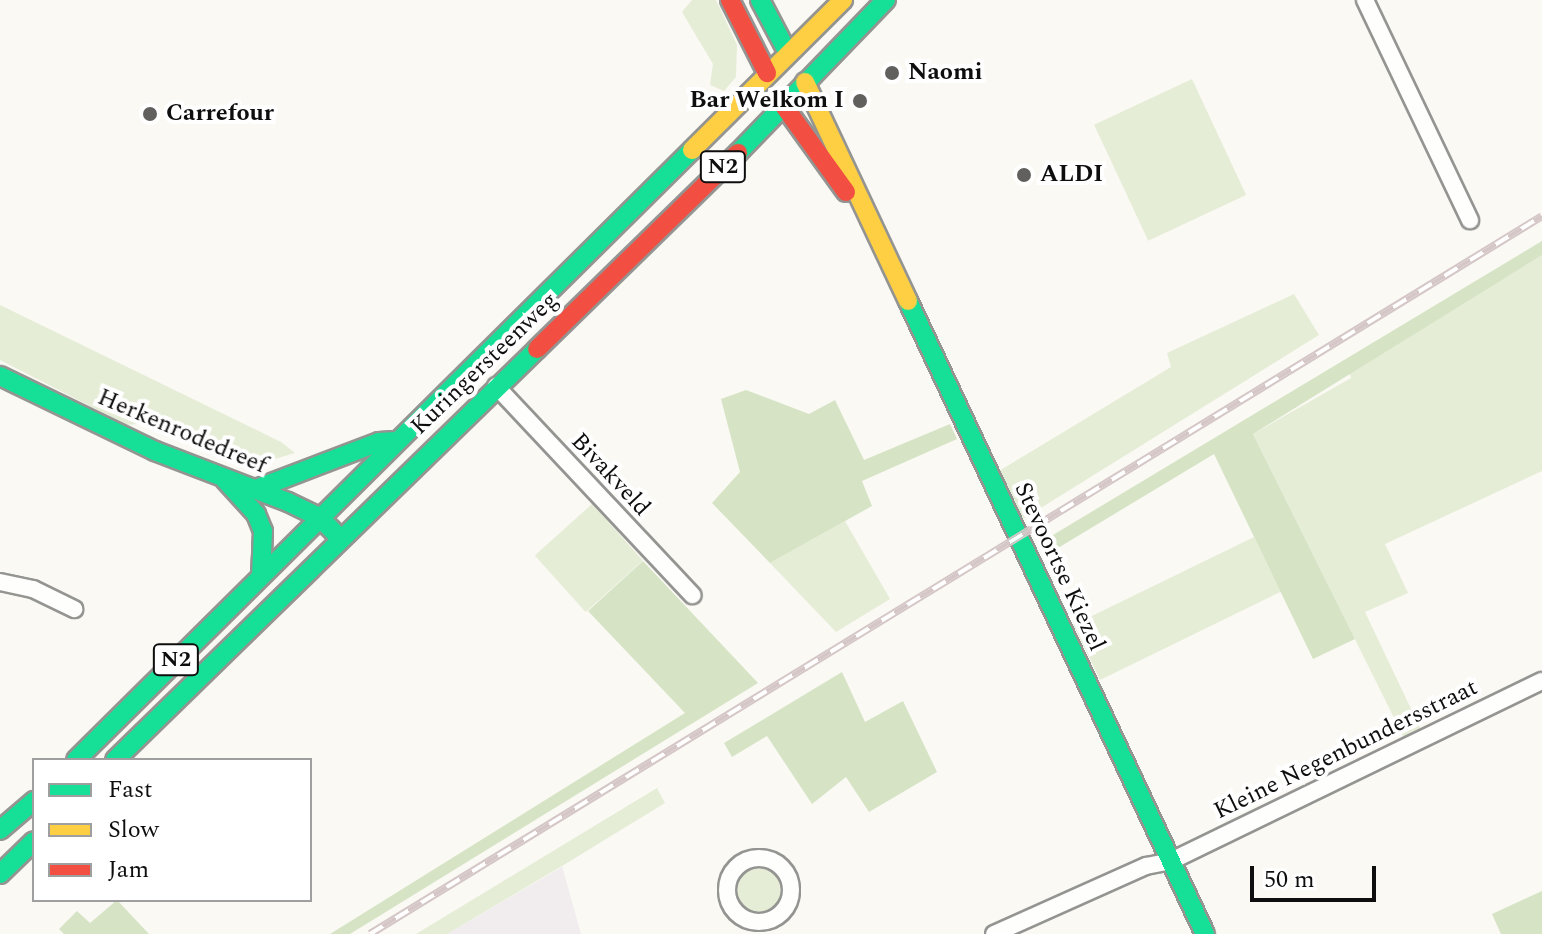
<!DOCTYPE html>
<style>
body{margin:0}
#map{position:relative;width:1542px;height:934px;overflow:hidden;background:#faf9f4;font-family:Spectral,serif}
div>[style]{position:absolute}
.industrial>*{inset:0;background:#f1edef}
.green>*{inset:0;background:#e5edd6;transform-origin:0 0}
.round{border-radius:50%}
.forest>*{inset:0;background:#d6e4c5}
.roads{filter:drop-shadow(2px 0 #949492) drop-shadow(-2px 0 #949492) drop-shadow(0 2px #949492) drop-shadow(0 -2px #949492)}
.street>*{height:16px;margin:-8px;padding:0 8px;transform-origin:8px;border-radius:8px;background:#fefefd}
.street>.ring{margin:-8px;padding:0;box-sizing:content-box;background:none;border:16px solid #fefefd;border-radius:50%}
.fast>*{height:18px;margin:-9px;padding:0 9px;transform-origin:9px;border-radius:9px;background:#16e098}
.slow>*{height:18px;margin:-9px;padding:0 9px;transform-origin:9px;border-radius:9px;background:#ffcf43}
.jam>*{height:18px;margin:-9px;padding:0 9px;transform-origin:9px;border-radius:9px;background:#f24e42}
.rail>*{height:8px;margin-top:-4px;transform-origin:0;background:repeating-linear-gradient(90deg,#fff 0 15px,#d5c7c7 0 30px);box-sizing:border-box;border-block:2px solid #d5c7c7}
.dots>*{width:22px;height:22px;translate:-50% -50%;box-sizing:border-box;border:4px solid #fff;border-radius:50%}
span{translate:-50% -50%;white-space:nowrap;text-align:center;line-height:1.15;-webkit-text-stroke:8px #fff;paint-order:stroke}
.shield-label span{padding:2px 6px;background:#fff;border:2px solid;border-radius:6px;-webkit-text-stroke-width:0}
.shield-label{font-size:22px;color:#0e0e0e;font-weight:700}
.poi-label{font-size:24px;color:#0e0e0e;font-weight:700}
.left{translate:0 -50%;text-align:left}
.right{translate:-100% -50%;text-align:right}
.street-label{font-size:24px;color:#0e0e0e}
.legend{position:absolute;left:32px;top:758px;width:280px;height:144px;box-sizing:border-box;background:#fff;border:2px solid #9f9f9f;margin:0;padding:10px 14px;list-style:none;font-size:24px;color:#0e0e0e}
.legend li{display:flex;align-items:center;gap:16px;height:40px}
.legend b{width:40px;border:2px solid #9f9f9f}
.scale{position:absolute;left:1250px;top:866px;width:126px;height:36px;box-sizing:border-box;border:4px solid #0e0e0e;border-top:0;padding-left:10px;font-size:24px;line-height:28px;white-space:nowrap;color:#0e0e0e;-webkit-text-stroke:6px #fff;paint-order:stroke}
</style>
<div id="map">
<div class="industrial">
<div style="clip-path:polygon(562px 866px,581px 934px,447px 934px,562px 867px)"></div>
</div>
<div class="green">
<div style="clip-path:polygon(692px 0,716px 0,737px 45px,736px 77px,724px 91px,710px 85px,713px 64px,682px 12px)"></div>
<div style="left:1192px;top:79px;width:128px;height:108px;rotate:65deg"></div>
<div style="clip-path:polygon(1542px 255px,1542px 471px,1385px 544px,1408px 593px,1365px 612px,1422px 732px,1405px 740px,1253px 434px,1351px 378px,1349px 372px)"></div>
<div style="clip-path:polygon(1294px 294px,1319px 335px,1023px 519px,999px 471px,1171px 367px,1167px 353px)"></div>
<div style="clip-path:polygon(0 305px,281px 442px,295px 453px,261px 463px,166px 421px,127px 425px,0 360px)"></div>
<div style="left:592px;top:504px;width:76px;height:77px;rotate:48deg"></div>
<div style="clip-path:polygon(845px 521px,890px 599px,836px 632px,770px 563px)"></div>
<div style="left:1254px;top:537px;width:61px;height:201px;rotate:64deg"></div>
<div style="clip-path:polygon(657px 788px,665px 803px,562px 866px,447px 934px,416px 934px)"></div>
<div class="round" style="left:732px;top:864px;width:52px;height:52px"></div>
</div>
<div class="forest">
<div style="clip-path:polygon(1542px 241px,1542px 255px,1253px 434px,1355px 639px,1313px 659px,1214px 454px,1043px 557px,1038px 544px)"></div>
<div style="clip-path:polygon(746px 390px,809px 414px,835px 400px,864px 460px,950px 424px,957px 439px,862px 481px,872px 506px,770px 563px,712px 503px,740px 472px,721px 399px)"></div>
<div style="clip-path:polygon(643px 561px,758px 683px,350px 934px,330px 934px,685px 713px,588px 611px)"></div>
<div style="clip-path:polygon(842px 672px,865px 722px,903px 701px,937px 772px,869px 812px,846px 777px,812px 804px,767px 736px,732px 757px,724px 743px)"></div>
<div style="clip-path:polygon(1542px 891px,1542px 934px,1501px 934px,1492px 914px)"></div>
<div style="clip-path:polygon(117px 900px,149px 934px,64px 934px,59px 929px,77px 911px,90px 923px)"></div>
</div>
<div class="roads">
<div class="street">
<div style="left:1365px;top:0;width:244px;rotate:64.5deg"></div>
<div style="left:496px;top:386px;width:287px;rotate:46.8deg"></div>
<div style="left:0;top:582px;width:34px;rotate:12deg"></div>
<div style="left:33px;top:589px;width:46px;rotate:26deg"></div>
<div class="ring" style="left:727px;top:858px;width:48px;height:48px"></div>
<div style="left:994px;top:934px;width:167px;rotate:-24.1deg"></div>
<div style="left:1146px;top:866px;width:25px;rotate:-11deg"></div>
<div style="left:1171px;top:861px;width:412px;rotate:-25.9deg"></div>
</div>
<div class="fast">
<div style="left:760px;top:0;width:60px;rotate:62.2deg"></div>
<div style="left:738px;top:153px;width:213px;rotate:-46deg"></div>
<div style="left:908px;top:301px;width:699px;rotate:64.86deg"></div>
<div style="left:0;top:376px;width:172px;rotate:25.8deg"></div>
<div style="left:155px;top:451px;width:142px;rotate:21deg"></div>
<div style="left:288px;top:502px;width:34px;rotate:26deg"></div>
<div style="left:319px;top:517px;width:30px;rotate:45deg"></div>
<div style="left:225px;top:480px;width:46px;rotate:47.6deg"></div>
<div style="left:256px;top:514px;width:18px;rotate:68deg"></div>
<div style="left:263px;top:531px;width:45px;rotate:92.5deg"></div>
<div style="left:256px;top:489px;width:132px;rotate:-20.9deg"></div>
<div style="left:379px;top:442px;width:17px;rotate:-3deg"></div>
<div style="left:76px;top:760px;width:867px;rotate:-44.72deg"></div>
<div style="left:115px;top:760px;width:589px;rotate:-44.24deg"></div>
<div style="left:0;top:830px;width:45px;rotate:-40.5deg"></div>
<div style="left:0;top:874px;width:47px;rotate:-44.1deg"></div>
</div>
<div class="slow">
<div style="left:805px;top:82px;width:242px;rotate:64.8deg"></div>
<div style="left:692px;top:150px;width:213px;rotate:-44.8deg"></div>
</div>
<div class="jam">
<div style="left:730px;top:0;width:82px;rotate:63.1deg"></div>
<div style="left:784px;top:106px;width:106px;rotate:54.2deg"></div>
<div style="left:537px;top:349px;width:281px;rotate:-44.3deg"></div>
</div>
</div>
<div class="rail">
<div style="left:370px;top:934px;width:1374px;rotate:-31.49deg"></div>
</div>
<div class="dots">
<div style="left:892px;top:73px;background:#61605e"></div>
<div style="left:860px;top:101px;background:#61605e"></div>
<div style="left:150px;top:114px;background:#61605e"></div>
<div style="left:1024px;top:175px;background:#61605e"></div>
</div>
<div class="shield-label">
<span style="left:723px;top:167px">N2</span>
<span style="left:176px;top:660px">N2</span>
</div>
<div class="poi-label">
<span class="left" style="left:908px;top:73px">Naomi</span>
<span class="right" style="left:844px;top:101px">Bar Welkom I</span>
<span class="left" style="left:166px;top:114px">Carrefour</span>
<span class="left" style="left:1040px;top:175px">ALDI</span>
</div>
<div class="street-label">
<span style="left:485px;top:364px;rotate:-44deg">Kuringersteenweg</span>
<span style="left:182px;top:432px;rotate:23deg">Herkenrodedreef</span>
<span style="left:610px;top:475px;rotate:47deg">Bivakveld</span>
<span style="left:1059px;top:567px;rotate:65deg">Stevoortse Kiezel</span>
<span style="left:1346px;top:750px;rotate:-26deg">Kleine Negenbundersstraat</span>
</div>
<ul class="legend">
<li><b style="height:10px;background:#16e098"></b>Fast</li>
<li><b style="height:10px;background:#ffcf43"></b>Slow</li>
<li><b style="height:10px;background:#f24e42"></b>Jam</li>
</ul>
<div class="scale">50 m</div>
</div>
